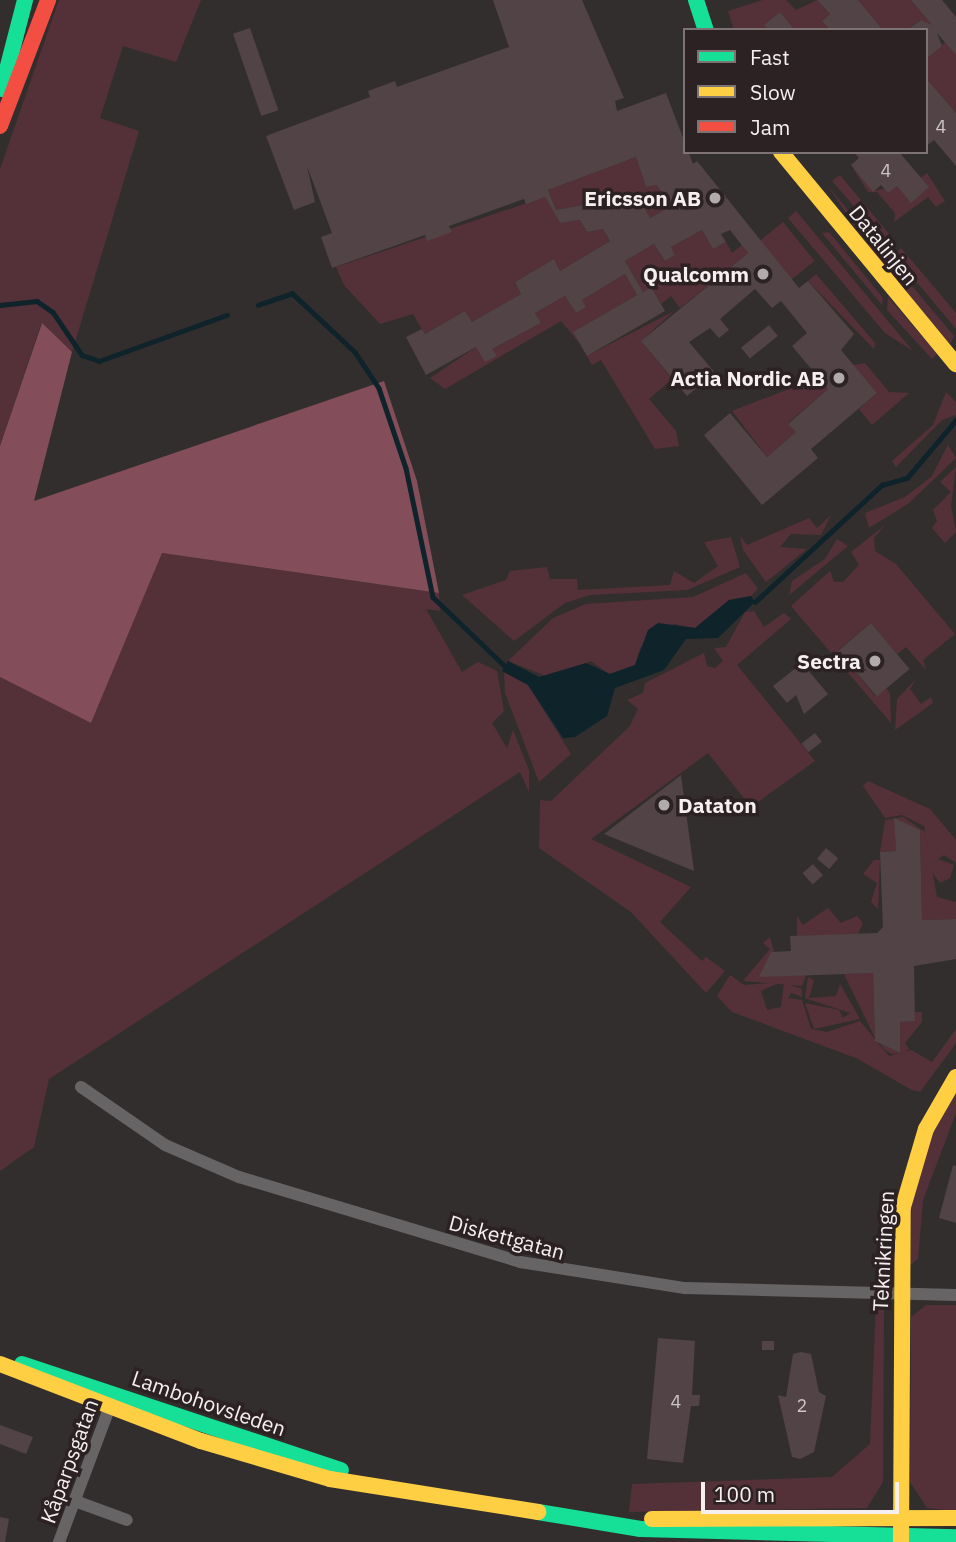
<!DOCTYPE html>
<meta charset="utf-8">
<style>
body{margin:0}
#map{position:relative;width:956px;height:1542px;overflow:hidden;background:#332e2e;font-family:"IBM Plex Sans",sans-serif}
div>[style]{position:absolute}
.green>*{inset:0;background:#543139;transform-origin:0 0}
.forest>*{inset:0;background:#834d59}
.water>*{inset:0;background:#0e232a}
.stream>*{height:4.5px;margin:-2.25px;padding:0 2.25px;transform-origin:2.25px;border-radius:2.25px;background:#0e232a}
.building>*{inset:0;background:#514346;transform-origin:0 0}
.street>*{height:12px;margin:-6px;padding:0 6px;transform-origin:6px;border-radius:6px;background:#666464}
.fast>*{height:16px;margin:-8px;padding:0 8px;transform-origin:8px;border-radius:8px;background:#16e098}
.slow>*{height:16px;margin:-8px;padding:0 8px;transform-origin:8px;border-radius:8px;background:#ffcf43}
.jam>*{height:16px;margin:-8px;padding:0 8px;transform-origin:8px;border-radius:8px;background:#f24e42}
.dots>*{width:19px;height:19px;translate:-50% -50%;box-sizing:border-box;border:4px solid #2c2123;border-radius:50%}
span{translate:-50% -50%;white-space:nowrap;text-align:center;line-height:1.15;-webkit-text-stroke:7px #2c2123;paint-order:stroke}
.number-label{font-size:18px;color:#cdc4c6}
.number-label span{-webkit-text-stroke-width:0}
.poi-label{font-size:21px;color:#f6eff0;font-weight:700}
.right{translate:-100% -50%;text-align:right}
.left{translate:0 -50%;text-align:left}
.street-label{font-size:21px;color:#f6eff0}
.legend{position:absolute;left:683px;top:28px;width:245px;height:126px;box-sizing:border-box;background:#2c2123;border:2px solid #7d7375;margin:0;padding:9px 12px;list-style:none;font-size:21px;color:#f6eff0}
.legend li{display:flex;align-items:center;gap:14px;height:35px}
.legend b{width:35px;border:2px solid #7d7375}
.scale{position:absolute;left:701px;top:1482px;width:198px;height:32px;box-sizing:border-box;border:4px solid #f6eff0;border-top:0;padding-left:9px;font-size:21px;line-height:24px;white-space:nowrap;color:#f6eff0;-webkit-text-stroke:5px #2c2123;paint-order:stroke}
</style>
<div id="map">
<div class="green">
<div style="clip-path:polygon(59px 0,201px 0,176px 62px,123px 46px,100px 118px,139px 131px,72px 352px,41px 324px,0 446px,0 169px)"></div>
<div style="clip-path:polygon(763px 0,786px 0,796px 10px,817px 0,830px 14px,822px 21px,830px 30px,795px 30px,780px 12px,764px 25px,768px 30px,734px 30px,728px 11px)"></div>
<div style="clip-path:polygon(858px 0,911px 0,932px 25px,920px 20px,907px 30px,883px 30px)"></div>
<div style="clip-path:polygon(945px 42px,956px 55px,956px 113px,926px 78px,926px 59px)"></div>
<div style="clip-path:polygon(636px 157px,646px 187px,657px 185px,670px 207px,650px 218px,636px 195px,556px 210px,548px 190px)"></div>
<div style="clip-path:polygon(851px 165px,873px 191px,897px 186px,911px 202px,929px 187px,921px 178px,927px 173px,945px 201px,936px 207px,928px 197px,894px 222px,895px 213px,877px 192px,868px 192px)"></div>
<div style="clip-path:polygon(840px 175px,894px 240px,889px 247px,832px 181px)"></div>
<div style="clip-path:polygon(827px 185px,954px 336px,950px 344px,877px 258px)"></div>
<div style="clip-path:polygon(545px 197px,560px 223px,580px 220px,587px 232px,603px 229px,610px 241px,560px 271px,554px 259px,515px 282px,521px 294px,472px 322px,465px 311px,425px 334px,413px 314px,380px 324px,344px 285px,336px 267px)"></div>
<div style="clip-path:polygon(796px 211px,913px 351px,885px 333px,788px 218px)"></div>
<div style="left:783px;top:222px;width:50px;height:30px;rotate:51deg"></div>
<div style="clip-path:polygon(702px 230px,713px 249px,726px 242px,732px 253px,742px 245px,748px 253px,680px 308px,671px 296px,661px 304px,651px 287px,643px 292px,625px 261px,654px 244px,665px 261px,675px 255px,671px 247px)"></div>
<div style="clip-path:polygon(829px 232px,883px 298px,882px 305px,822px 233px)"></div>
<div style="clip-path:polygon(901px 248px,956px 313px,956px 329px,894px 255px)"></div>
<div style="clip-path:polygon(625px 274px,637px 295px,573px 332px,580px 344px,561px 321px,445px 389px,430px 378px,476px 347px,496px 356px,492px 349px,541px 323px,535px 313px,565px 296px,576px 313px,582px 300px)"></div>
<div style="clip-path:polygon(816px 274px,875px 343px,874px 349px,808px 281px)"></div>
<div style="clip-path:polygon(888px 297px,937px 354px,932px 359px,887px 310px)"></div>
<div style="clip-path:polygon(674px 311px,641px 341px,672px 379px,649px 399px,676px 431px,679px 446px,655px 449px,601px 360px,592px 365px,587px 356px)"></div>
<div style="clip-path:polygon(865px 363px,889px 392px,909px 393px,872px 425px,859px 409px,877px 393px,853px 365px)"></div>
<div style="clip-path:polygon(814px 372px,828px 389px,788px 423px,796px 432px,767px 457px,732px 411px,794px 387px)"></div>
<div style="clip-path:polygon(946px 392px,956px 402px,956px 415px,942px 420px,896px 467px,892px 461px,933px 425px)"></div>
<div style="clip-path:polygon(956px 429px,948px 445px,956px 458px,908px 504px,869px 528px,865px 513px,905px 497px,932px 476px)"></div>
<div style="clip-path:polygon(956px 467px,951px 506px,956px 532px,945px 543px,932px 528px,937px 521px,933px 510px,951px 492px,940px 482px)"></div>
<div style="clip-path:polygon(831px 515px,821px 535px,791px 534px,780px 547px,807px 549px,766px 582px,743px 550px,740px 536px,747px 545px,809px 518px,817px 528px)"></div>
<div style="clip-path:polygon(884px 526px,874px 538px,875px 551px,896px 564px,955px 634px,923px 660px,926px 670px,906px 647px,897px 654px,871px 623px,838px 650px,875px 696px,886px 688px,890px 693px,891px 723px,791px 606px,830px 571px,834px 582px,843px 582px,859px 565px,851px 552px)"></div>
<div style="clip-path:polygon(731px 537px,740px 567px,687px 590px,590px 595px,565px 603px,514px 641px,462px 595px,506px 580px,510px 571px,547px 567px,550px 579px,577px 579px,578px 590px,670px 585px,674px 571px,694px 583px,718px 566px,704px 542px)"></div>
<div style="clip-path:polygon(837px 539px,848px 546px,789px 595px,792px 581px,825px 559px)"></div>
<div style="clip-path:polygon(162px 553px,439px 593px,440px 611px,426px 609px,462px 672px,478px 662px,497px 671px,504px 711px,492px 723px,507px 748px,513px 730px,529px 770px,529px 792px,520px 772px,49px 1079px,34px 1147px,0 1171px,0 677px,91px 723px)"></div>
<div style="clip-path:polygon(746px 573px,758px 589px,751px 596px,729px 600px,695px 628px,674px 624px,640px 648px,635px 665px,609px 674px,591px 661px,551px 678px,508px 661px,553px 618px,586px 604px,693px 597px)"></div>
<div style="clip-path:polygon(754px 611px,764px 627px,784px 613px,791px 619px,737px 665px,815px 761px,751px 807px,708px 753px,591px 839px,691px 887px,660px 922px,702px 961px,706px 957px,725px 971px,706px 993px,631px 912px,539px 848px,540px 800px,551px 801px,630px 726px,638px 709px,627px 700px,643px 693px,645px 683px,704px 653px,707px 666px,715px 668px,723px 661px,714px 648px,726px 647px,745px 612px)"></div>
<div style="clip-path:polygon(504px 672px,528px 685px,571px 754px,539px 782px,505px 693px)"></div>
<div style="clip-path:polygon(916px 679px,910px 689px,921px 704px,931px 697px,933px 703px,895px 730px,897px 699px)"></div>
<div style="clip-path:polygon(868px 781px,930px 809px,956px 840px,956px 863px,944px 855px,938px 859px,954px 865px,950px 878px,940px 883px,932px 872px,924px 826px,902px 815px,885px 818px,863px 786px,855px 793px)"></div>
<div style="clip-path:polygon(903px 817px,925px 832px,937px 897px,956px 902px,956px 919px,922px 920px,920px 830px,895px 819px,896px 851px,880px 852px,885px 820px)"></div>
<div style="clip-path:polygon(874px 860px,880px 860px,878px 909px,871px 902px,877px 883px,863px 874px)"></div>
<div style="clip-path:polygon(828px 908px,841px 923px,857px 916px,863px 923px,858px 934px,797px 936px,797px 916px,803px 925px)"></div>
<div style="clip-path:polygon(770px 937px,774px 952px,806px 975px,802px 986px,743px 981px,770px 949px,763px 943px)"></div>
<div style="clip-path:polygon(873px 973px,875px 1038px,844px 974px)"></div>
<div style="clip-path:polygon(730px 975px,744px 985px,781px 982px,761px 991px,767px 1010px,781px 1007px,784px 983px,802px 989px,802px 997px,791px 993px,788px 998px,802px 1000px,811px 1029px,827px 1032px,860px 1021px,889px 1056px,911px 1050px,932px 1062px,956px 1029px,956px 1043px,920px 1092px,912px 1090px,856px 1058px,732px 1012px,717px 996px)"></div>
<div style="clip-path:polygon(808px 977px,814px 980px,809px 998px,836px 996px,840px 984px,860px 1019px,814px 1029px,805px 1003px,839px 1010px,843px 1018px,850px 1013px,805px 998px)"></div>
<div style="clip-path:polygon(915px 1012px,922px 1012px,922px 1022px,905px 1043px,909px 1049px,905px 1052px,900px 1053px,892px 1054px,885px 1050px,879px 1043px,900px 1053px,900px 1022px,915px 1021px)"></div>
<div style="clip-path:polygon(956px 1091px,956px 1113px,923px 1200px,918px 1259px,910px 1265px,912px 1203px,931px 1137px)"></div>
<div style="clip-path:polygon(876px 1304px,884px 1307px,883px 1482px,867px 1508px,629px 1512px,632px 1484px,832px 1477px,870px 1444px)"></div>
<div style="clip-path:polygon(926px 1305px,956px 1305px,956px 1511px,927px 1508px,910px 1482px,911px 1317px)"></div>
</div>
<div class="forest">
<div style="clip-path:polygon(42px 323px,72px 352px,34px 501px,384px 381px,417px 481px,439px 593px,162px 553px,91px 723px,0 677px,0 446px)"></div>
</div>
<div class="water">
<div style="clip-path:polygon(751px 596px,755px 602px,718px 638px,686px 639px,664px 670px,615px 688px,607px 716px,575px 737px,563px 738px,528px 685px,502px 671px,508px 661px,539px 677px,586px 663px,610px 674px,635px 665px,648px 630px,658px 623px,695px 628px,729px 600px)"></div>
</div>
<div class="stream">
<div style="left:0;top:305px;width:37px;rotate:-6deg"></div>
<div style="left:37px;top:301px;width:19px;rotate:35deg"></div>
<div style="left:53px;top:312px;width:52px;rotate:56deg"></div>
<div style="left:82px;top:355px;width:18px;rotate:19deg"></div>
<div style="left:99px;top:361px;width:136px;rotate:-19.8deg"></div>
<div style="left:258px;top:305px;width:36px;rotate:-19deg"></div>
<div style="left:292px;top:293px;width:86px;rotate:43.1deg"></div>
<div style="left:355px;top:352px;width:43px;rotate:56.3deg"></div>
<div style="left:379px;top:388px;width:84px;rotate:71.4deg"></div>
<div style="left:406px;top:468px;width:132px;rotate:78.2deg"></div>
<div style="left:433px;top:597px;width:100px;rotate:43.8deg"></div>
<div style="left:755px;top:602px;width:173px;rotate:-42.7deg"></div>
<div style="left:882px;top:485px;width:26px;rotate:-16deg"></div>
<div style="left:907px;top:478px;width:76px;rotate:-49.8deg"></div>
</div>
<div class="building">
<div style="clip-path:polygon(evenodd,493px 0,582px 0,624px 98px,615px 101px,617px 111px,666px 93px,693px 164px,697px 161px,799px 288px,808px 281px,854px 334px,841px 350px,877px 393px,811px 449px,818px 458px,762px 505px,704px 435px,730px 413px,767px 457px,796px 432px,788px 424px,828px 389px,792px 346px,807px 333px,781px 301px,772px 308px,755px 289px,720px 319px,729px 330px,719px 338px,710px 328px,689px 342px,715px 373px,687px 396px,641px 341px,748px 253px,730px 230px,721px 234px,726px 242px,713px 249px,702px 230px,671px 247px,675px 255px,665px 261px,654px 244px,625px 261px,643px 292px,651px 287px,665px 311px,587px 356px,573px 332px,637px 295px,625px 274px,582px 300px,586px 307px,576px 313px,565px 296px,535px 313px,541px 323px,492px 349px,497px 356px,485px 362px,476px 347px,426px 375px,406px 337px,422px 329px,425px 334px,465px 311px,472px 322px,521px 294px,515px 282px,554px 259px,560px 271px,610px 241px,603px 229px,587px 232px,580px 220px,560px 223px,545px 197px,526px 204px,524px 199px,449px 226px,452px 232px,427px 241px,425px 235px,332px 268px,321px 237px,332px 233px,307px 166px,315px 202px,294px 210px,266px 136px,370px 97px,368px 91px,395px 81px,397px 87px,509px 47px,493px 0,636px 157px,646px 187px,657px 185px,670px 207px,650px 218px,637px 195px,556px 210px,548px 190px,636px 157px)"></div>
<div style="clip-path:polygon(817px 0,858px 0,883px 30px,830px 30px,822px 21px,830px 14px)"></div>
<div style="clip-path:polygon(911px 0,942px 0,956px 17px,956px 55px,937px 33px,942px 46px,926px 59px,926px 30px,907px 30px,921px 20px,932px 25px)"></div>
<div style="clip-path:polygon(780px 12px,795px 30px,768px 30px,764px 25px)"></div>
<div style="left:250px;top:28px;width:87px;height:18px;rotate:71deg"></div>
<div style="clip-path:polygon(926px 78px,956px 113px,956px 166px,934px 140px,926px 146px)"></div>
<div style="clip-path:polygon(854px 152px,899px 152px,929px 187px,911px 203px,897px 186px,888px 193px,881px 185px,873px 192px,851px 165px,859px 158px)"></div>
<div style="left:769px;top:325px;width:14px;height:36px;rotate:51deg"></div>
<div style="left:871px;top:623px;width:60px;height:43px;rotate:50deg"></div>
<div style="clip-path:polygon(802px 663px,828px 694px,804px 714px,796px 695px,787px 703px,773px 686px)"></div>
<div style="left:815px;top:733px;width:11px;height:17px;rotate:52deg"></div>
<div style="clip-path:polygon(681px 775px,694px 871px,604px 834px)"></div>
<div style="clip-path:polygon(894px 818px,920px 830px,922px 920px,956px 919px,956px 959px,914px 966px,915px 1021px,900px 1022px,900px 1053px,875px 1041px,873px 973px,759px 977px,771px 952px,791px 951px,790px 936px,877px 933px,883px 927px,880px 852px,896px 851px)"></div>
<div style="left:826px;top:848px;width:16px;height:14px;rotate:40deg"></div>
<div style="left:813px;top:864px;width:15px;height:14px;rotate:48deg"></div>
<div style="clip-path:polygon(953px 1165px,956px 1166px,956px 1223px,939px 1218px)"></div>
<div style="clip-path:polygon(658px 1338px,695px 1341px,692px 1395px,700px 1395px,699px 1406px,691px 1406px,683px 1463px,647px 1459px)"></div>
<div style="left:762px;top:1341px;width:12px;height:9px"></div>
<div style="clip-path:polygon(801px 1352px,811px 1354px,819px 1392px,826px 1396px,814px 1452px,800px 1459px,792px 1457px,778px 1395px,786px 1397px,793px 1354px)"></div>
<div style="clip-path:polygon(0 1425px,33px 1437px,26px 1454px,0 1444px)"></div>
<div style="clip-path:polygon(0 1517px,9px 1519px,5px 1542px,0 1542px)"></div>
</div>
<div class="street">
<div style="left:81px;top:1087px;width:102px;rotate:34.6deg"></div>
<div style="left:165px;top:1145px;width:81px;rotate:23.4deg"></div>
<div style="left:239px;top:1177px;width:294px;rotate:16.8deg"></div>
<div style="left:520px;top:1262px;width:167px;rotate:9deg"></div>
<div style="left:685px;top:1288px;width:271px;rotate:1.5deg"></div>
<div style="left:75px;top:1501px;width:55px;rotate:20.1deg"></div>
<div style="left:59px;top:1542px;width:151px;rotate:-69.4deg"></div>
</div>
<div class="fast">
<div style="left:696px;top:0;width:32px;rotate:72deg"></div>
<div style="left:2px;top:89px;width:92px;rotate:-75.5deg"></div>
<div style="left:22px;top:1364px;width:336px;rotate:18.4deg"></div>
<div style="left:538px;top:1512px;width:104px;rotate:9.4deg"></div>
<div style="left:641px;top:1529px;width:315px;rotate:1.5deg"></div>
</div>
<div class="slow">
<div style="left:781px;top:152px;width:275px;rotate:50.5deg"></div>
<div style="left:0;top:1364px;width:215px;rotate:21deg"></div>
<div style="left:201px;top:1441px;width:134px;rotate:16.4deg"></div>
<div style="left:330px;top:1479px;width:211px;rotate:9deg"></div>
<div style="left:652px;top:1519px;width:304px;rotate:-0.2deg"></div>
<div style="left:901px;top:1542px;width:335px;rotate:-89.7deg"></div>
<div style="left:903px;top:1207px;width:81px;rotate:-73.6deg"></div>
<div style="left:926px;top:1129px;width:60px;rotate:-60deg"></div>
</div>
<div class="jam">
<div style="left:0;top:126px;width:135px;rotate:-69.1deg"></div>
</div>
<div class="dots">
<div style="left:715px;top:198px;background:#b2abac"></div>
<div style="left:763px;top:274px;background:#b2abac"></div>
<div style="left:839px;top:378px;background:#b2abac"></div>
<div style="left:875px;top:661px;background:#b2abac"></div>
<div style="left:664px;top:805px;background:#b2abac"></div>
</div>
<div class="number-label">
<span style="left:941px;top:127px">4</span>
<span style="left:886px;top:171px">4</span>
<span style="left:676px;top:1402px">4</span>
<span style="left:802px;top:1406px">2</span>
</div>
<div class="poi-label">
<span class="right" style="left:701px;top:198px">Ericsson AB</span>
<span class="right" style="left:749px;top:274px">Qualcomm</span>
<span class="right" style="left:825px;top:378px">Actia Nordic AB</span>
<span class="right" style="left:861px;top:661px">Sectra</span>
<span class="left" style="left:678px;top:805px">Dataton</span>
</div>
<div class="street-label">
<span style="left:884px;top:245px;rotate:51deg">Datalinjen</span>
<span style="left:507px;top:1237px;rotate:15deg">Diskettgatan</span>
<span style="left:883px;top:1251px;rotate:-87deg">Teknikringen</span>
<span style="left:209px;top:1403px;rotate:19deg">Lambohovsleden</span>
<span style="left:69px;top:1461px;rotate:-70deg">Kåparpsgatan</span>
</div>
<ul class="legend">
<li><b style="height:9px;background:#16e098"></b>Fast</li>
<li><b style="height:9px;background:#ffcf43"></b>Slow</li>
<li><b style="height:9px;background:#f24e42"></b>Jam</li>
</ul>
<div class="scale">100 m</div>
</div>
